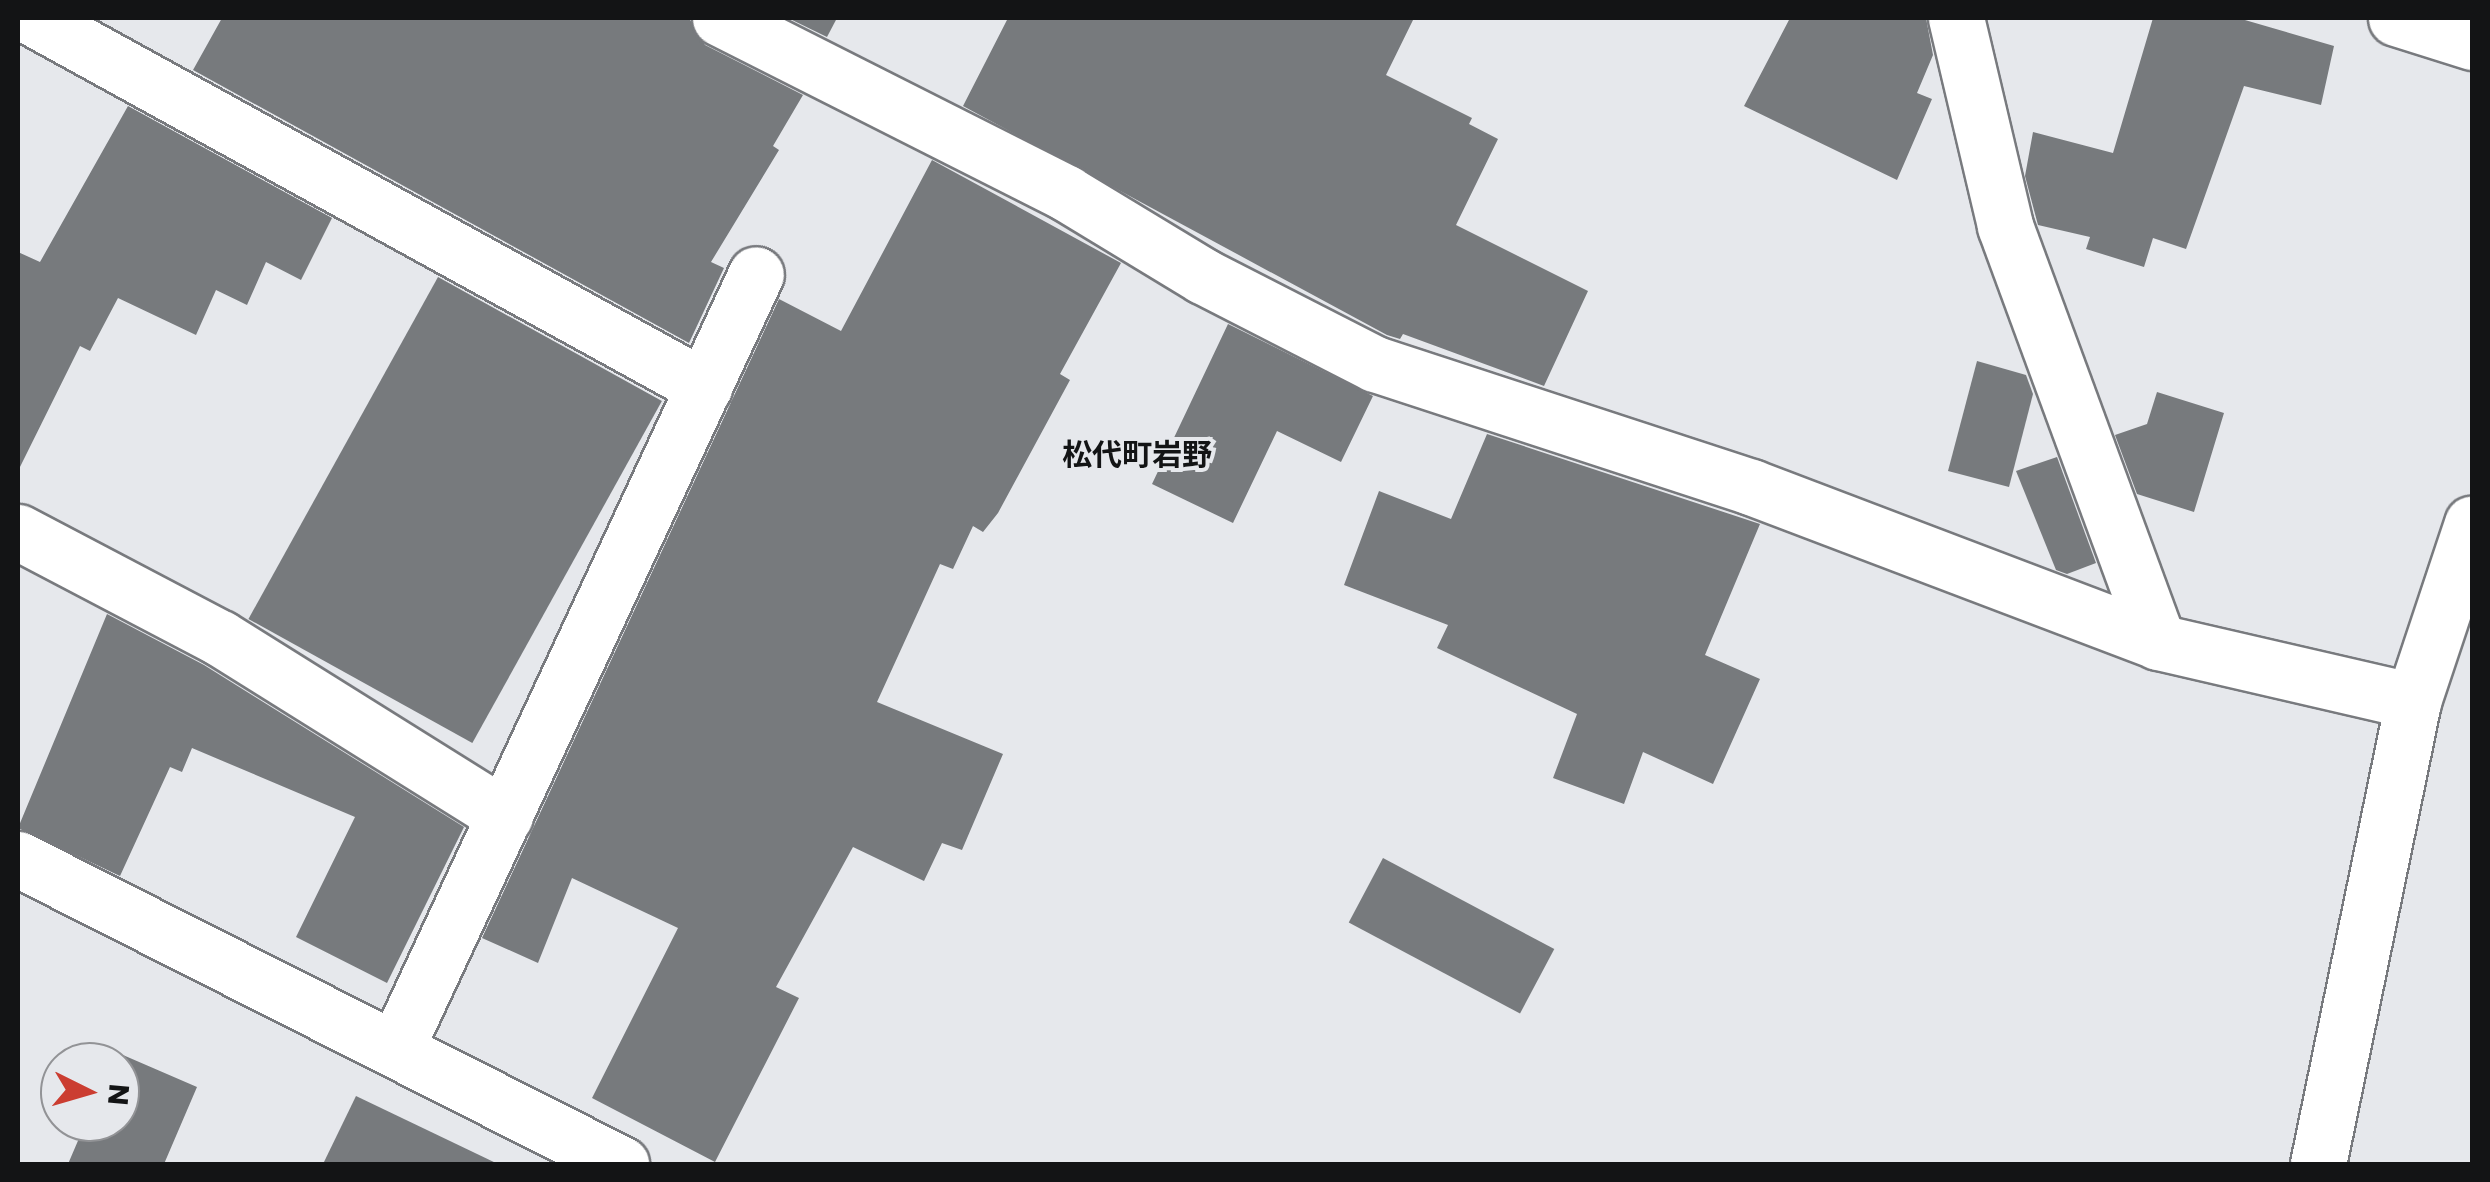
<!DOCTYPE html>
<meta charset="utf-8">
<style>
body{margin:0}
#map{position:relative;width:2490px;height:1182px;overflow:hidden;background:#e6e8ec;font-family:Poppins,"Noto Sans JP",sans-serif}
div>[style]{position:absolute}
.building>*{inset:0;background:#777a7d;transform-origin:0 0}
.roads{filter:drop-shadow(2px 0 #787a7e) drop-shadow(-2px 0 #787a7e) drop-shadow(0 2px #787a7e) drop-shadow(0 -2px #787a7e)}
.minor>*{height:55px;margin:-27.5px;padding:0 27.5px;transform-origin:27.5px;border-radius:27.5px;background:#fff}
span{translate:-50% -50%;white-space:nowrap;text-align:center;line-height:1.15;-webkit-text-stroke:8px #e6e8ec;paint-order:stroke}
.quarter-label{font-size:30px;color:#131415;font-weight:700}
.frame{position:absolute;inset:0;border:20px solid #131415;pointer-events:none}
.north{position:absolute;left:40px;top:1042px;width:100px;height:100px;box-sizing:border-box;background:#e6e8ec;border:2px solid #929396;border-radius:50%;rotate:95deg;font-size:28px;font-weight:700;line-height:40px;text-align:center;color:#131415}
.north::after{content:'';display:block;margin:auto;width:35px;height:45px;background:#cb3d31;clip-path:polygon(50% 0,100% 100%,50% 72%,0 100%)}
</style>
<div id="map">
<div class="building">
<div style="clip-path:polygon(222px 18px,689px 18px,705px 45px,803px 95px,773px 146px,779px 150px,711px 262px,724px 268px,689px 343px,193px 70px)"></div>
<div style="clip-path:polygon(788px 18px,837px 18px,827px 37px)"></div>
<div style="clip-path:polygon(1008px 18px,1414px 18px,1386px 75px,1472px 118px,1469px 124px,1498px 139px,1456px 225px,1588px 291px,1544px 386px,1403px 334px,1400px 339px,1387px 335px,963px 106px)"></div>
<div style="clip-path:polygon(1790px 18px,1926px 18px,1933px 55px,1917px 93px,1932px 99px,1897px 180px,1744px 106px)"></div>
<div style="clip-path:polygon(2153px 18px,2238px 18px,2334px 46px,2321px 105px,2244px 86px,2186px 249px,2153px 238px,2144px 267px,2086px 249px,2090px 237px,2038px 225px,2025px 176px,2033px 132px,2113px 153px)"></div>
<div style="clip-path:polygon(128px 106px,332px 218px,301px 280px,266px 262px,247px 305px,216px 290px,196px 335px,118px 298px,90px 351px,80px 346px,18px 471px,18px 252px,40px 262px)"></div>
<div style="clip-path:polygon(932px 160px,1121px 263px,1060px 374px,1070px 380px,998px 513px,983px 532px,973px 526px,953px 569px,940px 564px,877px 702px,1003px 754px,962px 850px,942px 843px,924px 881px,853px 847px,776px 987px,799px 998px,715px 1162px,592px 1098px,678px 928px,572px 878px,538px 963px,482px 938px,779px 299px,841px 331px)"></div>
<div style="left:438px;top:277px;width:256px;height:391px;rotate:29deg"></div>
<div style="clip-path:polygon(1228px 324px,1373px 396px,1341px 462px,1277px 431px,1233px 523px,1152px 484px)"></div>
<div style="clip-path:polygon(1977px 361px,2026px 375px,2033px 394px,2009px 487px,1948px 471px)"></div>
<div style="clip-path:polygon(2157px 392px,2224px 413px,2194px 512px,2137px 494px,2115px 435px,2147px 424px)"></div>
<div style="clip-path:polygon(1487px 434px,1760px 524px,1705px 655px,1760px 679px,1713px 784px,1643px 752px,1624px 804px,1553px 778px,1577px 714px,1437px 648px,1448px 625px,1344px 585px,1379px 491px,1451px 519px)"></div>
<div style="clip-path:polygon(2057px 457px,2096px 563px,2067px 574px,2056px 570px,2016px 471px)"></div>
<div style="clip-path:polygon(107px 614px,204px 665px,464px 827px,387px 983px,296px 937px,355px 817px,192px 748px,182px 772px,170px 767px,120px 876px,18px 828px)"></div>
<div style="left:1383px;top:858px;width:194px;height:73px;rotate:28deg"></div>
<div style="clip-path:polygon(116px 1052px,197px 1087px,164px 1164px,68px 1164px,86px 1122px,120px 1122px)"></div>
<div style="clip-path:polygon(356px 1096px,498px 1164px,323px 1164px)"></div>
</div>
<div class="roads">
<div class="minor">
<div style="left:33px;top:18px;width:766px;rotate:28.81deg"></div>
<div style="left:720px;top:18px;width:388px;rotate:26.8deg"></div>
<div style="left:1066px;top:193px;width:160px;rotate:31.2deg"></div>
<div style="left:1203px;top:276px;width:193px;rotate:27.1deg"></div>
<div style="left:1375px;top:364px;width:396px;rotate:18.1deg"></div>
<div style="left:1751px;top:487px;width:436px;rotate:20.8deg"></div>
<div style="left:2158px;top:642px;width:262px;rotate:13deg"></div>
<div style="left:1956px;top:18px;width:214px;rotate:76.7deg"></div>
<div style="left:2005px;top:226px;width:443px;rotate:69.8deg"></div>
<div style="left:2396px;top:18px;width:80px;rotate:17.5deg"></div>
<div style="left:18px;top:532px;width:228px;rotate:27.7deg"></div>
<div style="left:220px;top:638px;width:336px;rotate:32deg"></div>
<div style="left:18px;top:859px;width:676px;rotate:26.83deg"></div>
<div style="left:397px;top:1046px;width:851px;rotate:-65.06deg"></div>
<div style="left:2318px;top:1164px;width:473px;rotate:-78.4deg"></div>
<div style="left:2413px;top:701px;width:187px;rotate:-71.6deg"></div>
</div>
</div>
<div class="quarter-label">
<span style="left:1137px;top:455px">松代町岩野</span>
</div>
<div class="frame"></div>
<div class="north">N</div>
</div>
